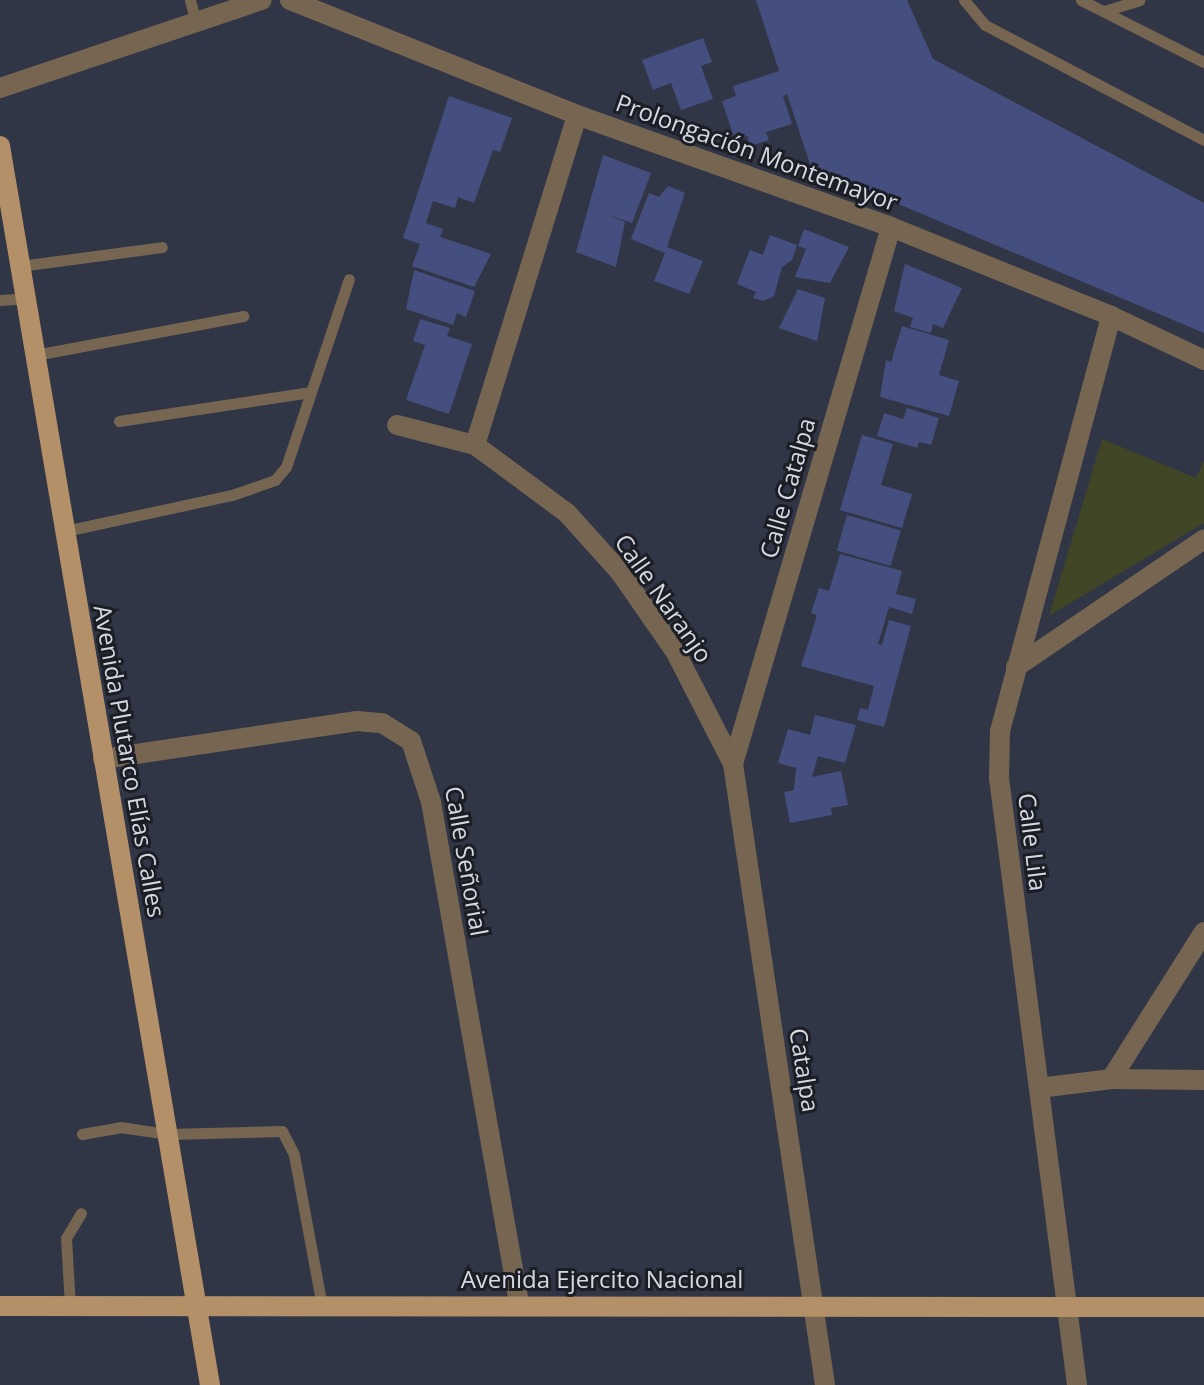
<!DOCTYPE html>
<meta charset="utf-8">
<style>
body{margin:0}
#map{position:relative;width:1204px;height:1385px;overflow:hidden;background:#313646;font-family:"Open Sans",sans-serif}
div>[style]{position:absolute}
.green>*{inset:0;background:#404526}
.building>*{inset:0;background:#444f80;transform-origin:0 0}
.service>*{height:11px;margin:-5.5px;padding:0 5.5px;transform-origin:5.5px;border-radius:5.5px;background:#766551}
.minor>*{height:20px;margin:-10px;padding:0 10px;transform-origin:10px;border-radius:10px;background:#766551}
.tertiary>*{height:20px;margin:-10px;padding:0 10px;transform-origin:10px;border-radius:10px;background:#766551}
.primary>*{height:20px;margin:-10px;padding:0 10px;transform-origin:10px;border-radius:10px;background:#b49068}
span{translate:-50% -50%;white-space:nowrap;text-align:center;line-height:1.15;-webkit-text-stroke:6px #1c1e25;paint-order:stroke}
.street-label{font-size:24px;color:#d6d9e4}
</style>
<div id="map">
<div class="green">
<div style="clip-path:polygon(1102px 439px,1196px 478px,1204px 460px,1204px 523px,1049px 616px)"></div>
</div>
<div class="building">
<div style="clip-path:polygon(756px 0,907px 0,933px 59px,1204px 203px,1204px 333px,811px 167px,787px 94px,783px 96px,792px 124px,766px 132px,769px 140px,750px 146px,747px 136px,735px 140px,722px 101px,736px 96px,733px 86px,779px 71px)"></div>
<div style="clip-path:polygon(703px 38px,712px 62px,701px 66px,713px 99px,681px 110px,671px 83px,653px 90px,642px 60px)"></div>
<div style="clip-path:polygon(449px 96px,512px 118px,500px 152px,493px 150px,474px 203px,458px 197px,455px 208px,433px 201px,426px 223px,443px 229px,440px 237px,491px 254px,474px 287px,412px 266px,420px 244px,403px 238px)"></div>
<div style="clip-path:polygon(603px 155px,651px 173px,632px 223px,605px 214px,625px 222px,616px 267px,576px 252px)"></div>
<div style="clip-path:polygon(668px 186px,685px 193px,667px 247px,703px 261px,689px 294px,654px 281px,665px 253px,631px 239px,649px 193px,659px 197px)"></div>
<div style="clip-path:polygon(804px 229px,849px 247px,830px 283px,795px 277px,806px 249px,798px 246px)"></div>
<div style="clip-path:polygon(770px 235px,797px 245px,792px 260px,782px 267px,774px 296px,763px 301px,753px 298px,756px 292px,737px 284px,750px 250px,763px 255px)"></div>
<div style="clip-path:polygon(905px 264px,962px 288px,943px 328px,933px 324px,931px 333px,910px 327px,913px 318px,894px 311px)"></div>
<div style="clip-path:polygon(414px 270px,475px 291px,466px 317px,457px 313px,453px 325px,406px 309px)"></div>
<div style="clip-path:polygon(798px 289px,825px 298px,817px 341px,779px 328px)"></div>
<div style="clip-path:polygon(420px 319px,450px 328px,447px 336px,472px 344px,449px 414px,406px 400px,425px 345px,413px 341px)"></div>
<div style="clip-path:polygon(902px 326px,949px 340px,939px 375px,959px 381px,949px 416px,880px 397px,886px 360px,891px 362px)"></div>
<div style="clip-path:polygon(907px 408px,939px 418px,931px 445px,919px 442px,917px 448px,877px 436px,884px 413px,903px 419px)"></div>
<div style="clip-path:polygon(862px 435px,893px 444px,881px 485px,912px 494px,902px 528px,840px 510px)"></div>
<div style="left:847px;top:515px;width:56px;height:37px;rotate:16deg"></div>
<div style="clip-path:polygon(840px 554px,902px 571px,896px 594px,916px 599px,912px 614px,889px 607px,878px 644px,882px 645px,889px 620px,911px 626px,884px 727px,857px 720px,860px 708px,868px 710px,874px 686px,801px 666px,817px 615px,811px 613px,819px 588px,829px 591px)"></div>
<div style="clip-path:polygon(815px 715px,856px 725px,845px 763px,818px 756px,812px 777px,841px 771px,848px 805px,831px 808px,832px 815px,790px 823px,784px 792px,794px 790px,796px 768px,778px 763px,788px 729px,810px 735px)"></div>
</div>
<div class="service">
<div style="left:190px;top:0;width:23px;rotate:75deg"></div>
<div style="left:964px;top:0;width:33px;rotate:50deg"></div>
<div style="left:985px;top:25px;width:247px;rotate:27.7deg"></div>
<div style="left:1081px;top:0;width:138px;rotate:26.8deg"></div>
<div style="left:1104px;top:11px;width:37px;rotate:-17deg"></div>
<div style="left:20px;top:266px;width:143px;rotate:-7.6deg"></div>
<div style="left:0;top:300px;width:26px;rotate:-4deg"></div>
<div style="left:35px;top:355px;width:212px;rotate:-10.6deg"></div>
<div style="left:119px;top:421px;width:194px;rotate:-8.6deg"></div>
<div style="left:65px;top:531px;width:171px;rotate:-12.2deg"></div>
<div style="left:232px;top:495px;width:46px;rotate:-19.2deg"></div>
<div style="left:275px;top:480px;width:17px;rotate:-50deg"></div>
<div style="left:286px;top:467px;width:198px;rotate:-71.5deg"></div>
<div style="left:82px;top:1134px;width:39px;rotate:-10deg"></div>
<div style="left:120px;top:1127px;width:49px;rotate:8.3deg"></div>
<div style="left:168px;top:1134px;width:114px;rotate:-1.5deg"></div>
<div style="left:282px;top:1131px;width:27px;rotate:63deg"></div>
<div style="left:294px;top:1155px;width:154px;rotate:79.5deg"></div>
<div style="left:70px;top:1306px;width:68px;rotate:-93.4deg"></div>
<div style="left:66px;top:1238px;width:29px;rotate:-59deg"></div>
</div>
<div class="minor">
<div style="left:290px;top:0;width:309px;rotate:21.8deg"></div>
<div style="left:577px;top:115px;width:333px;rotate:19.6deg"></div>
<div style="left:891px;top:227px;width:237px;rotate:22deg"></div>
<div style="left:1111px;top:316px;width:103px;rotate:25.3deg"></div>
<div style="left:397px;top:425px;width:81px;rotate:14.4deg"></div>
<div style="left:475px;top:445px;width:114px;rotate:36.5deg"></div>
<div style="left:567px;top:513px;width:79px;rotate:48.1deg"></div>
<div style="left:620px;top:572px;width:96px;rotate:55.2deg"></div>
<div style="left:675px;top:651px;width:127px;rotate:62.8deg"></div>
<div style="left:733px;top:764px;width:628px;rotate:81.57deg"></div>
<div style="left:475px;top:445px;width:345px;rotate:-72.8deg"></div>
<div style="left:1016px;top:667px;width:227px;rotate:-34.2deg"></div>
<div style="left:103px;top:759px;width:257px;rotate:-8.5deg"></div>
<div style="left:357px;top:721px;width:25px;rotate:5deg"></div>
<div style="left:382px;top:723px;width:34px;rotate:32deg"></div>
<div style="left:411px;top:741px;width:64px;rotate:71.8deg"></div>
<div style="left:431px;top:802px;width:509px;rotate:80.04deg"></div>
<div style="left:733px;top:764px;width:560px;rotate:-73.6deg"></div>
<div style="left:1111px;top:1079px;width:174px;rotate:-57.7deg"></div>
<div style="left:1039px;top:1088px;width:73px;rotate:-7.1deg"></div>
<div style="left:1111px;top:1079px;width:93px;rotate:0.6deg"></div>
<div style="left:1077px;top:1385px;width:612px;rotate:-97.32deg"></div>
<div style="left:999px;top:778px;width:47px;rotate:-88.8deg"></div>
<div style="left:1000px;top:731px;width:430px;rotate:-75deg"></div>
</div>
<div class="tertiary">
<div style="left:0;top:88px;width:276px;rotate:-18.6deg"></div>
</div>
<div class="primary">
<div style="left:0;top:146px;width:1257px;rotate:80.38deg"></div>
<div style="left:0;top:1306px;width:1204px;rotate:0.05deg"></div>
</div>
<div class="street-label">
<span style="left:757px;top:152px;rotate:20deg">Prolongación Montemayor</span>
<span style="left:787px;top:488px;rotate:-74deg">Calle Catalpa</span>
<span style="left:664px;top:598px;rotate:55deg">Calle Naranjo</span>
<span style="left:130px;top:761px;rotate:80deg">Avenida Plutarco Elías Calles</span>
<span style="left:1033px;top:842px;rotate:83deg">Calle Lila</span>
<span style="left:467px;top:861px;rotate:80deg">Calle Señorial</span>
<span style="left:805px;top:1070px;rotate:81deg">Catalpa</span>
<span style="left:602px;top:1279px">Avenida Ejercito Nacional</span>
</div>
</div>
